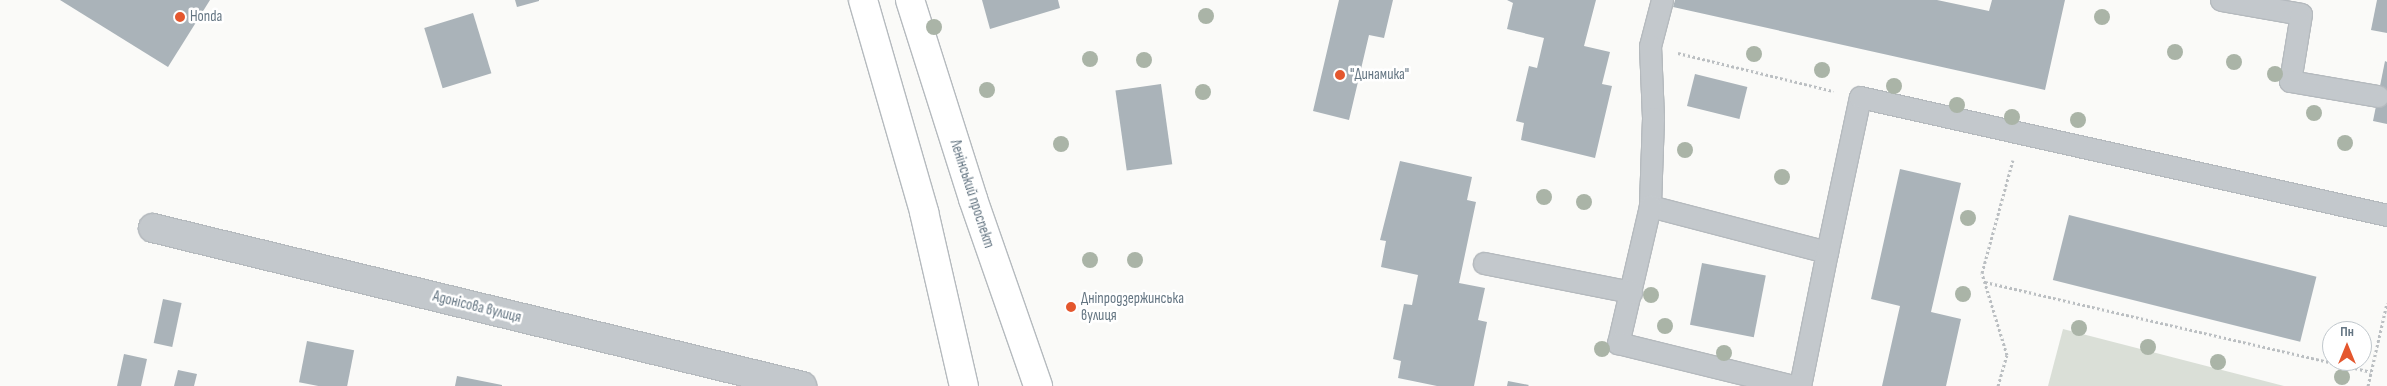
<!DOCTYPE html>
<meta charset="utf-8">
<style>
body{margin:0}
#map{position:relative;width:2387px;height:386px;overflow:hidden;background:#fafaf8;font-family:"Sofia Sans Condensed",sans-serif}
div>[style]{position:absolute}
.green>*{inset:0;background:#dadfd7}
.building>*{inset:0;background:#aab3b9;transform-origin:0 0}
.path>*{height:3px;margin-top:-1.5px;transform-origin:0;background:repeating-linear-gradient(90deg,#bbbfc2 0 2.5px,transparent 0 5px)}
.roads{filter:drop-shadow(1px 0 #b5babe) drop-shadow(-1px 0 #b5babe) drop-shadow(0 1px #b5babe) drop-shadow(0 -1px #b5babe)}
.service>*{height:21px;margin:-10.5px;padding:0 10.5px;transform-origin:10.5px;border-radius:10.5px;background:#c3c8cc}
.minor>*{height:28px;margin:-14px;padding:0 14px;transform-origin:14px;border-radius:14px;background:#c3c8cc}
.primary>*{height:28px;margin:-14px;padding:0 14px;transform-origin:14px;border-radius:14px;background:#fff}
.trees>*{width:16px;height:16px;margin:-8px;border-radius:50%;background:#aab4a7}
.dots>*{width:14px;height:14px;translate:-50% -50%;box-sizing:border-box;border:2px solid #fff;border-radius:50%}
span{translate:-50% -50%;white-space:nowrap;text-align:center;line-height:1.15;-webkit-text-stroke:5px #fff;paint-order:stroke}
.poi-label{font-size:15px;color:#657683}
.left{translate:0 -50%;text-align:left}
.street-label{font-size:15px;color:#657683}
.north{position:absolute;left:2322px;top:321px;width:50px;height:50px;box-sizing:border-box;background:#fff;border:1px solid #c1c8cd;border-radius:50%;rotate:0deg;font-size:14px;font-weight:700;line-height:20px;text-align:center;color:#657683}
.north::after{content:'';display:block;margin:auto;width:18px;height:22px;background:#e4572e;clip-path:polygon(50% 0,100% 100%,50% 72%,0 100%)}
</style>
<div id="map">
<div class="green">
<div style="clip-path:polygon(2063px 329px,2284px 386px,2048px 386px)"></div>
</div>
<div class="building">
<div style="clip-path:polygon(60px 0,210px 0,168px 67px)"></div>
<div style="clip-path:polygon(515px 0,539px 0,539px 1px,517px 7px)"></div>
<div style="clip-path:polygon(982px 0,1058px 0,1060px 8px,990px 29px)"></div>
<div style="clip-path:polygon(1339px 0,1393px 0,1384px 38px,1369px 35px,1349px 120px,1313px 111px)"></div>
<div style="clip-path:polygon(1507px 0,1596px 0,1584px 46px,1610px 52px,1602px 84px,1612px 86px,1595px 158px,1521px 140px,1524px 123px,1516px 121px,1529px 66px,1537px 68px,1544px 38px,1507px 29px,1513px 3px)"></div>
<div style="clip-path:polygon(1675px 0,1937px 0,1989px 11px,1992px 0,2065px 0,2045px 90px,1673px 7px)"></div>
<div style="clip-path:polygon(2377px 0,2387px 0,2387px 33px,2371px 30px)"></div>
<div style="left:473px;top:13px;width:63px;height:51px;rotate:73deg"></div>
<div style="clip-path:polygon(2385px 61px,2387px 62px,2387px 124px,2373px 121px)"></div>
<div style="left:1695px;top:74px;width:54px;height:33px;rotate:14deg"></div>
<div style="left:1161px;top:84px;width:81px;height:46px;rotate:82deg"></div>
<div style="clip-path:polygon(1400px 161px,1472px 177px,1467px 200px,1476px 202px,1459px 283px,1485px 288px,1478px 320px,1487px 322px,1474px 386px,1437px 386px,1398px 378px,1401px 361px,1393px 359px,1404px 304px,1412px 305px,1418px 275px,1381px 267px,1386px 241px,1380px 240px)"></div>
<div style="clip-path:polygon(1900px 169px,1961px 183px,1931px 312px,1961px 319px,1946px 386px,1882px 386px,1900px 306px,1871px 299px)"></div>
<div style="left:2069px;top:215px;width:255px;height:67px;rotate:14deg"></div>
<div style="left:1702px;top:263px;width:65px;height:63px;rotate:11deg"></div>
<div style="left:163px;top:299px;width:19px;height:45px;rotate:12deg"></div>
<div style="left:307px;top:341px;width:48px;height:42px;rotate:11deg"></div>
<div style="clip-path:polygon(124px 354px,147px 359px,141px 386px,117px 386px)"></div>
<div style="clip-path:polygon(178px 370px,197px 374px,194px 386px,174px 386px)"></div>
<div style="clip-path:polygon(457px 376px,502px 385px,502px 386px,455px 386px)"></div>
<div style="clip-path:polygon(1508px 381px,1529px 385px,1528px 386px,1507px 386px)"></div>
</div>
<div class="path">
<div style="left:1678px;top:53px;width:160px;rotate:13.8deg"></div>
<div style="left:1985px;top:282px;width:396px;rotate:13.1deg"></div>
<div style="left:1998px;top:386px;width:32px;rotate:-74deg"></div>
<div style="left:2007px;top:355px;width:86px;rotate:-107deg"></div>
<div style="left:1982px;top:273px;width:117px;rotate:-74.7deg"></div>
<div style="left:2368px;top:386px;width:85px;rotate:-77.1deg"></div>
</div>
<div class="roads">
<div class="service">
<div style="left:1662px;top:0;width:48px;rotate:104.6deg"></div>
<div style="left:1650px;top:46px;width:72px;rotate:87.6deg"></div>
<div style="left:1653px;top:118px;width:88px;rotate:92deg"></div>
<div style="left:1650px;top:206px;width:183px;rotate:14.6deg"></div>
<div style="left:1827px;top:252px;width:137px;rotate:101.4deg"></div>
<div style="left:2221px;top:0;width:81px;rotate:9.9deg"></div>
<div style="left:2301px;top:14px;width:68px;rotate:99.3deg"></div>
<div style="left:2290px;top:81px;width:89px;rotate:9.7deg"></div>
<div style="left:1650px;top:206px;width:141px;rotate:103.1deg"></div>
<div style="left:1618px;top:343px;width:180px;rotate:13.8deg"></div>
<div style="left:1827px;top:252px;width:158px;rotate:-78deg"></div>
<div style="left:1860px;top:97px;width:540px;rotate:12.62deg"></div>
<div style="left:1484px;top:263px;width:150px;rotate:11.2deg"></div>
</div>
<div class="minor">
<div style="left:153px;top:228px;width:668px;rotate:13.68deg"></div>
</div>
<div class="primary">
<div style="left:863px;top:0;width:221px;rotate:73.9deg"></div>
<div style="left:924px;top:212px;width:179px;rotate:77.1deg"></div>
<div style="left:910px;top:0;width:209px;rotate:72.4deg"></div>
<div style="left:973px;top:199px;width:198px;rotate:70.8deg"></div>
</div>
</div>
<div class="trees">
<div style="left:1206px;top:16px"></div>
<div style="left:2102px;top:17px"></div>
<div style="left:934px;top:27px"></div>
<div style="left:2175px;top:52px"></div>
<div style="left:1754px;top:54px"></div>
<div style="left:1090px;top:59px"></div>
<div style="left:1144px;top:60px"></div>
<div style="left:2234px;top:62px"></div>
<div style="left:1822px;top:70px"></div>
<div style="left:2275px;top:74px"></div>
<div style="left:1894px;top:86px"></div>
<div style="left:987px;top:90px"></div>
<div style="left:1203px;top:92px"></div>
<div style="left:1957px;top:105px"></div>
<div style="left:2314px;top:113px"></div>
<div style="left:2012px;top:117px"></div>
<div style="left:2078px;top:120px"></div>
<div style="left:2345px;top:143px"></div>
<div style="left:1061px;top:144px"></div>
<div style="left:1685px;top:150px"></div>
<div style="left:1782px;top:177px"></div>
<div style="left:1544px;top:197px"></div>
<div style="left:1584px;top:202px"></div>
<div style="left:1968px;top:218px"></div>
<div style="left:1090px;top:260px"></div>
<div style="left:1135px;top:260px"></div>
<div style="left:1963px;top:294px"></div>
<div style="left:1651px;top:295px"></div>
<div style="left:1665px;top:326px"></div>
<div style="left:2079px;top:328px"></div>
<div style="left:2148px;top:347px"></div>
<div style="left:1602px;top:349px"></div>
<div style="left:1724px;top:353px"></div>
<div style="left:2218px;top:362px"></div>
<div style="left:2342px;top:377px"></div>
</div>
<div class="dots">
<div style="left:180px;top:17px;background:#e4572e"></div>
<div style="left:1340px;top:75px;background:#e4572e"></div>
<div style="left:1071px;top:307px;background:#e4572e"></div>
</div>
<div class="poi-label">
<span class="left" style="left:190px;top:17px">Honda</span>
<span class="left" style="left:1350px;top:75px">"Динамика"</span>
<span class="left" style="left:1081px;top:307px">Дніпродзержинська<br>вулиця</span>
</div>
<div class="street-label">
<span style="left:972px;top:194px;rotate:72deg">Ленінський проспект</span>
<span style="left:477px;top:307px;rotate:14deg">Адонісова вулиця</span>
</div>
<div class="north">Пн</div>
</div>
